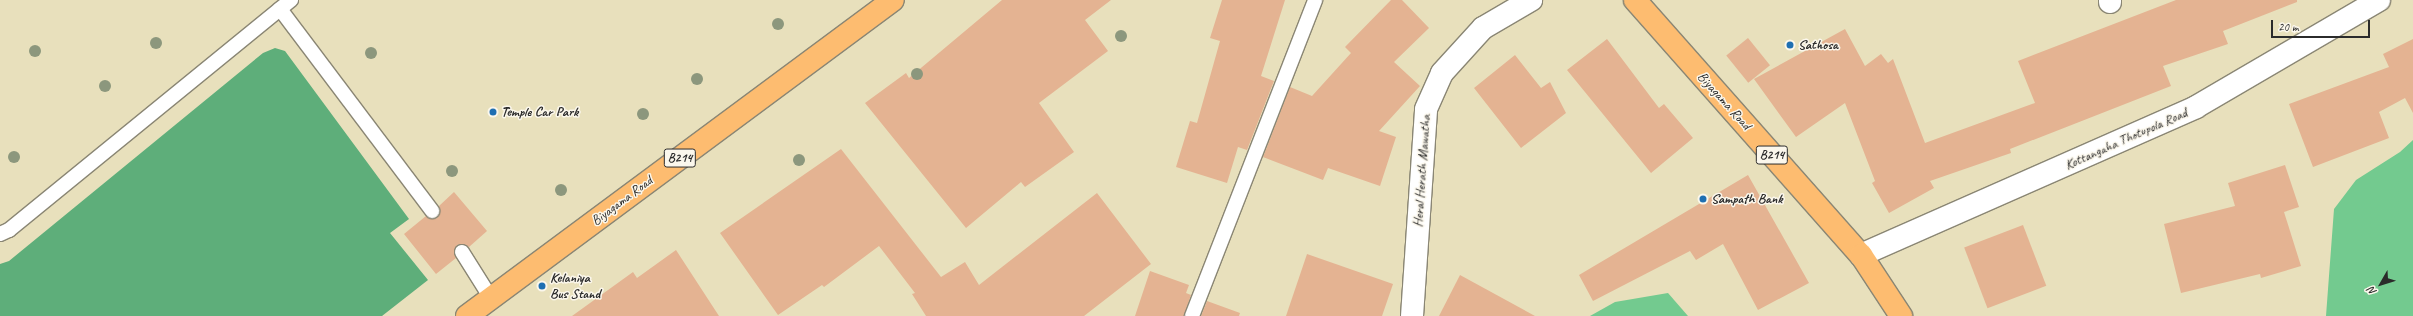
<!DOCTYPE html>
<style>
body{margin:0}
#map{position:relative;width:2413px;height:316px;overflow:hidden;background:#e8e0bc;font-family:Caveat,sans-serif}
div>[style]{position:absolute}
.green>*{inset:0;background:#73ca8f}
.forest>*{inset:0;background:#5eae7a}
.building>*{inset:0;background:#e4b392;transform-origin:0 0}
.roads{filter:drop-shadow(1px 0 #8a8674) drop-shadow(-1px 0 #8a8674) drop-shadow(0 1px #8a8674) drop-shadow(0 -1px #8a8674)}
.lane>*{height:14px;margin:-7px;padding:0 7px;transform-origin:7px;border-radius:7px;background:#fff}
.street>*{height:22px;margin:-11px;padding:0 11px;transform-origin:11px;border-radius:11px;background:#fff}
.primary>*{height:22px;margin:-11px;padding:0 11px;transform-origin:11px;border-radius:11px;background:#fdbc70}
.trees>*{width:12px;height:12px;margin:-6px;border-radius:50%;background:#8c977d}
.dots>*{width:11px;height:11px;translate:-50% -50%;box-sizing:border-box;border:2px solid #fbf7ec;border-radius:50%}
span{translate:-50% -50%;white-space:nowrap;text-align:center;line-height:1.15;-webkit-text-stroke:3px #fbf7ec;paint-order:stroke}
.shield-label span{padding:1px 3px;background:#fbf7ec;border:1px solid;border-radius:3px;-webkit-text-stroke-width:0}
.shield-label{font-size:13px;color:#2b2b2b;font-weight:700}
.poi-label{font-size:14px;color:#2b2b2b;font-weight:700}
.left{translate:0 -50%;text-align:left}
.street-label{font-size:14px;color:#2b2b2b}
.north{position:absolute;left:2361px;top:264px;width:40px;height:40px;-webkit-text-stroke:3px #fbf7ec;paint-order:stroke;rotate:231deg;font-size:11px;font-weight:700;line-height:16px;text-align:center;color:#2b2b2b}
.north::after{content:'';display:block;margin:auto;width:14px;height:18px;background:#2b2b2b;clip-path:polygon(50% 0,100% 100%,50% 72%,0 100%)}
.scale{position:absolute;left:2271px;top:20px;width:99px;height:18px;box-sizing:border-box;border:2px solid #2b2b2b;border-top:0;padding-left:5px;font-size:12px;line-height:14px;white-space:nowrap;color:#2b2b2b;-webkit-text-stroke:3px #fbf7ec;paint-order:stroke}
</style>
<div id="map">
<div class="green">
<div style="clip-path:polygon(2413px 140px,2413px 316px,2326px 316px,2334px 209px,2356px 180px,2400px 152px)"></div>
<div style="clip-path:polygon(1668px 293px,1688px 316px,1590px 316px,1615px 302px)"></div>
</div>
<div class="forest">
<div style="clip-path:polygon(275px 48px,285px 51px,409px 219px,390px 233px,428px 280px,382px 316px,0 316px,0 264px,9px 261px,263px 53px)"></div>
</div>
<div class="building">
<div style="clip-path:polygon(1002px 0,1111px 0,1085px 20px,1108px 51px,1039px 103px,1074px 152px,1025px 187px,1021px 182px,966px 228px,865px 103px,906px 73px,909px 78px)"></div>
<div style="clip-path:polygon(1222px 0,1285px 0,1261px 76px,1274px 81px,1247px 150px,1238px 147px,1227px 183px,1176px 167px,1190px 121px,1197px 123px,1220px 41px,1210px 38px)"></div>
<div style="clip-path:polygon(1391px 0,1402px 0,1429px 28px,1394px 62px,1420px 86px,1379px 131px,1396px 137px,1380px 186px,1328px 168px,1323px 180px,1263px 157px,1290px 87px,1312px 96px,1351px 53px,1345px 47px)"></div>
<div style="clip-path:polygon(2176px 0,2297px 0,2297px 2px,2223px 31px,2228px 44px,2163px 66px,2171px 86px,2010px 149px,2011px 153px,1930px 181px,1934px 188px,1889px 213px,1872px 183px,1875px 181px,1845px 103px,1796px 137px,1754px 79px,1845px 29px,1865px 66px,1881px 54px,1888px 63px,1893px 59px,1925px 143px,2035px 103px,2018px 61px)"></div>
<div style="left:1748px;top:38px;width:35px;height:28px;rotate:51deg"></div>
<div style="clip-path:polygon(1607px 39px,1659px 108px,1664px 104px,1693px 138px,1651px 173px,1567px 70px)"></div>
<div style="clip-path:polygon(2413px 39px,2413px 113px,2405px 98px,2379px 112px,2389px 138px,2313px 167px,2289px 104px,2389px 67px,2383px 54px)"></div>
<div style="clip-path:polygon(1515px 55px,1541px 88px,1550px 82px,1566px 113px,1521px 148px,1474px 88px)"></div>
<div style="clip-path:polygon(841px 149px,941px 277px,965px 262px,979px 285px,1097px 193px,1151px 264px,1084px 316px,926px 316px,912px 294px,915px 293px,879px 246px,824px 287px,822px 285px,778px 315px,720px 233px)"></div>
<div style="clip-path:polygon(2285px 165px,2299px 207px,2284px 212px,2301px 266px,2261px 278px,2260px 274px,2181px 293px,2164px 224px,2235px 206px,2228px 183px)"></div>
<div style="clip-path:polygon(1748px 175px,1809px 283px,1758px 310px,1723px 244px,1696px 260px,1690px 251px,1593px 301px,1579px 275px)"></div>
<div style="clip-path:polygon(454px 192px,487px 231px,469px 247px,462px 244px,457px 245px,454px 252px,456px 258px,436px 274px,404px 234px,426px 216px,433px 219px,437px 218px,440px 210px,439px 206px)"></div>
<div style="left:2023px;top:225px;width:65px;height:63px;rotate:69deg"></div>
<div style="clip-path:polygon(676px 250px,719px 316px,572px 316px,633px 272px,637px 278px)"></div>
<div style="clip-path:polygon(1307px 254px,1393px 284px,1382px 316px,1286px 316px)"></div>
<div style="clip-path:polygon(1150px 271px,1189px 285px,1186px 293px,1191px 295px,1184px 316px,1135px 316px)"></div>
<div style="clip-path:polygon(1460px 275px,1535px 316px,1439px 316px)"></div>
<div style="clip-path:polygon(1207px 301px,1240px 313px,1239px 316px,1201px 316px)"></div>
</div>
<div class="roads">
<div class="lane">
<div style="left:280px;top:9px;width:253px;rotate:53deg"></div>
<div style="left:0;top:234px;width:10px;rotate:-24deg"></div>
<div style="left:9px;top:230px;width:364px;rotate:-39.2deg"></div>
<div style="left:462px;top:252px;width:54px;rotate:57.8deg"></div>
<div style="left:1192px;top:316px;width:339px;rotate:-68.7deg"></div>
</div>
<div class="street">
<div style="left:2110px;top:0;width:2px;rotate:90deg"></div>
<div style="left:1861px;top:255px;width:366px;rotate:-23.8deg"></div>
<div style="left:2196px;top:107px;width:212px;rotate:-30.3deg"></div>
<div style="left:1412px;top:316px;width:207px;rotate:-86.1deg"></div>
<div style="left:1426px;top:109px;width:39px;rotate:-66deg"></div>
<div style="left:1442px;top:73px;width:61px;rotate:-47.7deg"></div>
<div style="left:1483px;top:28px;width:56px;rotate:-30.3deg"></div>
</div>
<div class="primary">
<div style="left:1635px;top:0;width:341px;rotate:48.5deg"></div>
<div style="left:1861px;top:255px;width:73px;rotate:56.7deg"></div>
<div style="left:467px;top:316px;width:530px;rotate:-36.57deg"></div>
</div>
</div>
<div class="trees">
<div style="left:778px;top:24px"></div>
<div style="left:1121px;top:36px"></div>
<div style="left:156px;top:43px"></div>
<div style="left:35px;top:51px"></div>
<div style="left:371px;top:53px"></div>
<div style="left:917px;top:74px"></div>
<div style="left:697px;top:79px"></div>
<div style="left:105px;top:86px"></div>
<div style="left:643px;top:114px"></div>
<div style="left:14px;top:157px"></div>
<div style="left:799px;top:160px"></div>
<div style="left:452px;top:171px"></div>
<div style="left:561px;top:190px"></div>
</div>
<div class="dots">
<div style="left:1790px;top:45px;background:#1f6fb2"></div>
<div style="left:493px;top:112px;background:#1f6fb2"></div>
<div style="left:1703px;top:199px;background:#1f6fb2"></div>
<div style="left:542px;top:286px;background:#1f6fb2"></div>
</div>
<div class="shield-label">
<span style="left:1772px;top:155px">B214</span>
<span style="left:680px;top:158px">B214</span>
</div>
<div class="poi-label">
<span class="left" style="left:1798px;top:45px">Sathosa</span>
<span class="left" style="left:501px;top:112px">Temple Car Park</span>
<span class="left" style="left:1711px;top:199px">Sampath Bank</span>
<span class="left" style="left:550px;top:286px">Kelaniya<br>Bus Stand</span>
</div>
<div class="street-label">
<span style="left:1724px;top:101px;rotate:48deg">Biyagama Road</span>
<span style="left:2126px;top:139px;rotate:-24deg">Kottangaha Thotupola Road</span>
<span style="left:1422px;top:171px;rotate:-86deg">Heral Herath Mawatha</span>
<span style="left:622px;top:201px;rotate:-37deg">Biyagama Road</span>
</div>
<div class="north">N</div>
<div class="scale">20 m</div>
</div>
